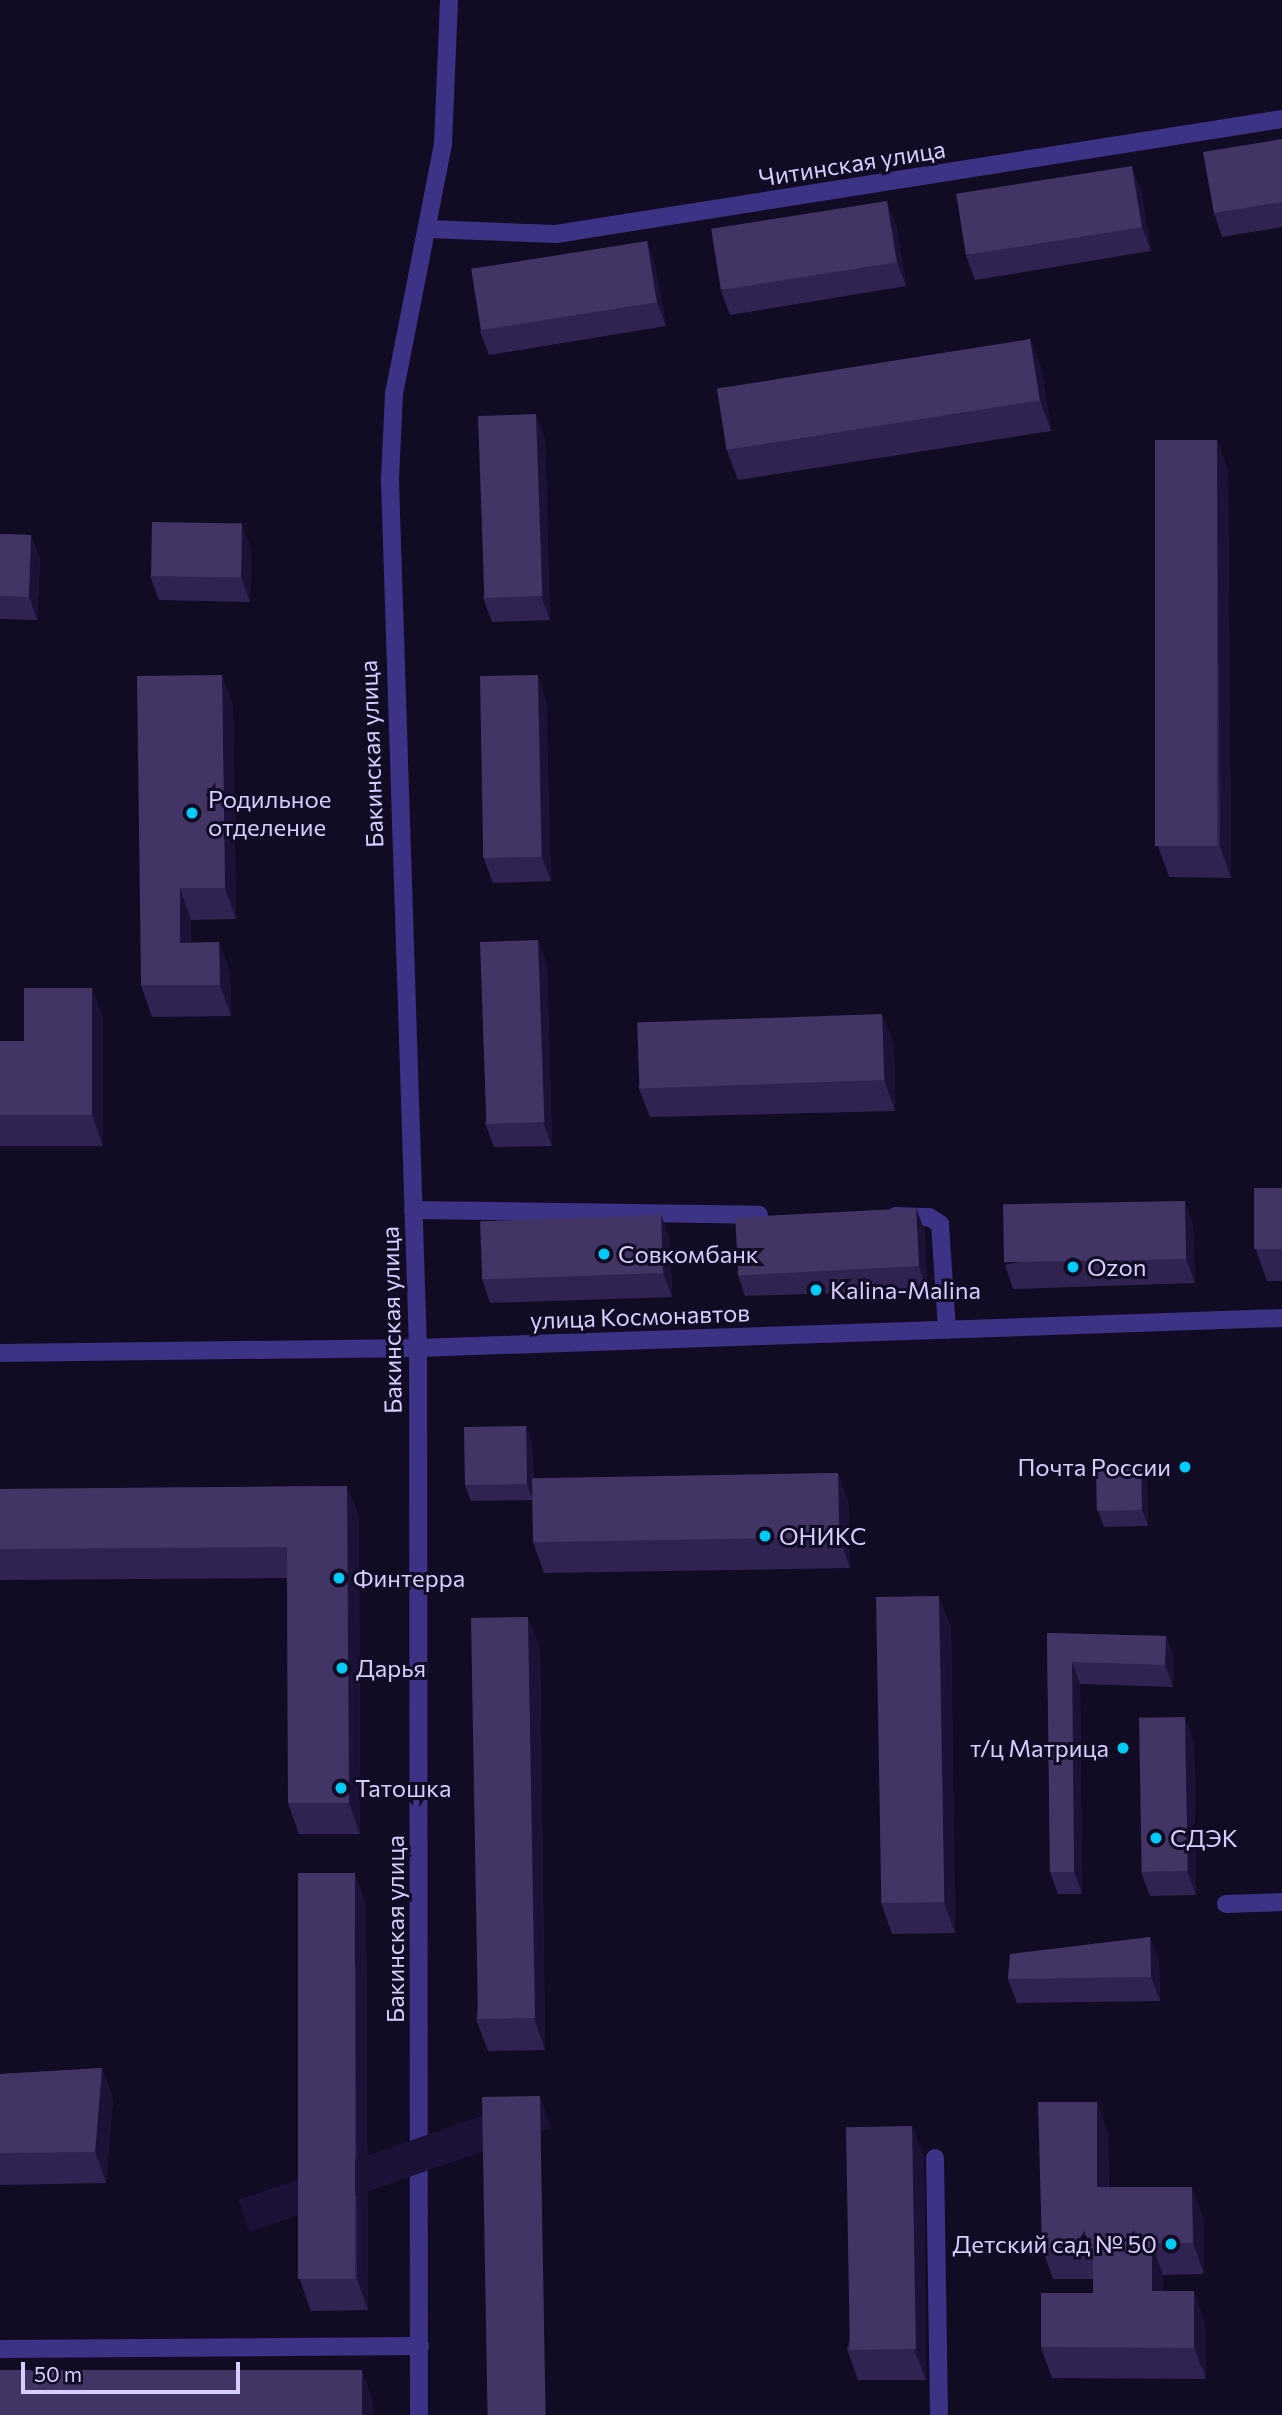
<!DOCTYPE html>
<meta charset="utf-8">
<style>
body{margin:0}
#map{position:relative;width:1282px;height:2415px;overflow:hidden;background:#110b23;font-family:Commissioner,sans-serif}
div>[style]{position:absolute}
.minor>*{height:18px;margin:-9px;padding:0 9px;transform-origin:9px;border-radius:9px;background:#3c3286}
.wall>*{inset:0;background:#302352}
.shaded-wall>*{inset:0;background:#1c1237;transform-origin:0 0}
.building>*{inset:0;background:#423565;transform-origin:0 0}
.dots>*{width:19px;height:19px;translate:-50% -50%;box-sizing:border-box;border:4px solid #110b23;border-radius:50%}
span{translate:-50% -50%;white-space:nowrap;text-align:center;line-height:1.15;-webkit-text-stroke:6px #110b23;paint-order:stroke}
.street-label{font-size:24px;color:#d7cdff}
.poi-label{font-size:24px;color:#d7cdff}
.left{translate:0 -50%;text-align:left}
.right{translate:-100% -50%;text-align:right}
.scale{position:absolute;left:21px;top:2362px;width:219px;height:32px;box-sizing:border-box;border:4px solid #d7cdff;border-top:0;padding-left:9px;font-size:21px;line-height:24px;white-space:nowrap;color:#d7cdff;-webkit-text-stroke:5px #110b23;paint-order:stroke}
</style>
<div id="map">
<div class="minor">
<div style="left:429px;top:229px;width:127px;rotate:2.3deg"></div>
<div style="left:556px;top:234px;width:735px;rotate:-9deg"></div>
<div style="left:413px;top:1210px;width:346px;rotate:0.8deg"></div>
<div style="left:896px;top:1216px;width:33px;rotate:2deg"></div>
<div style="left:929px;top:1217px;width:13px;rotate:32deg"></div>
<div style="left:940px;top:1224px;width:106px;rotate:86.2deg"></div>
<div style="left:0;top:1353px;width:418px;rotate:-0.7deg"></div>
<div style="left:418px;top:1348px;width:865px;rotate:-1.99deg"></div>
<div style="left:1226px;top:1904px;width:56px;rotate:-2deg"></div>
<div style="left:935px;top:2158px;width:257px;rotate:89.1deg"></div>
<div style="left:0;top:2349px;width:420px;rotate:-0.4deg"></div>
<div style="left:419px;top:2415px;width:1067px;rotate:-90.05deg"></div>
<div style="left:418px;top:1348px;width:869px;rotate:-91.85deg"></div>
<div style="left:390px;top:479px;width:85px;rotate:-87.3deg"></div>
<div style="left:394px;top:394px;width:255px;rotate:-78.9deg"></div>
<div style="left:443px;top:144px;width:144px;rotate:-87.6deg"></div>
</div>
<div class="wall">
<div style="clip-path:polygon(1282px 139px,1282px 227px,1222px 237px,1214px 213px)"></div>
<div style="clip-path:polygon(1141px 190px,1151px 251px,975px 280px,966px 256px)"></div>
<div style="clip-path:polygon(896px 225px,906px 286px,730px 315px,721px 291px)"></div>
<div style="clip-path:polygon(647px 241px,655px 265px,666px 326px,489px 355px,480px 331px)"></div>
<div style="clip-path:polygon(1030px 339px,1042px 371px,1051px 431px,738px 480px,726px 448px)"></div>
<div style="clip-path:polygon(545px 438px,550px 620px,492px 622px,483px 598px)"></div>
<div style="clip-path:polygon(1217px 440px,1228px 471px,1231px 878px,1169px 877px,1158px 846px)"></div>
<div style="clip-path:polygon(0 534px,31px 535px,40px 559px,37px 620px,0 619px)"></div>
<div style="clip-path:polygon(251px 548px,250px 602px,159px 600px,150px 576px)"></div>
<div style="clip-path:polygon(222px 675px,233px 706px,236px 919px,191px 920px,191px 943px,219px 942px,230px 973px,231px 1016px,152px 1017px,141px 985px)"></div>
<div style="clip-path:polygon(546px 699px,551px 881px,493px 883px,484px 859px)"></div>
<div style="clip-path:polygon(547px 964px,552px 1146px,494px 1147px,485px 1123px)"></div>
<div style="clip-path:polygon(92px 988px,103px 1019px,103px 1146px,0 1146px,0 1041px,24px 1041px)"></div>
<div style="clip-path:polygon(882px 1014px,894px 1045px,895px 1111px,650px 1117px,638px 1086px)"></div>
<div style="clip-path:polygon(1282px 1188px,1282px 1281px,1267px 1281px,1256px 1250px)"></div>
<div style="clip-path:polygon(916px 1208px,925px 1232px,927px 1290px,745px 1296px,737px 1272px)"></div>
<div style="clip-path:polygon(661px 1215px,670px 1239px,672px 1297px,490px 1303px,482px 1279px)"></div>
<div style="clip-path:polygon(1193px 1225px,1195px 1283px,1013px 1289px,1005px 1265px)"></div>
<div style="clip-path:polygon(526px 1426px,532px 1442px,533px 1479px,838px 1473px,849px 1505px,850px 1568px,544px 1573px,533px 1542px,532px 1500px,471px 1501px,465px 1485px)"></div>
<div style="clip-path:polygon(1141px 1464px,1147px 1480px,1148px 1526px,1104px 1527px,1098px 1511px)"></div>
<div style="clip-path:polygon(347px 1486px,359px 1517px,360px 1834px,299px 1834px,288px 1803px,287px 1578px,0 1580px,0 1489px)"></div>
<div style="clip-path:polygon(951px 1627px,955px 1933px,892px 1934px,881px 1903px)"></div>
<div style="clip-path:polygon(1047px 1633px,1166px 1636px,1174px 1657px,1173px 1687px,1080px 1684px,1082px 1894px,1058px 1894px,1050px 1872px)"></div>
<div style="clip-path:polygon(540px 1648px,545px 2050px,488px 2051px,476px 2019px)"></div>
<div style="clip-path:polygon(1194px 1741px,1196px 1895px,1150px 1896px,1141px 1872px)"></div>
<div style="clip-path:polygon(366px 1904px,368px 2310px,311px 2311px,300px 2280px)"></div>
<div style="clip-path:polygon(1150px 1937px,1159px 1961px,1160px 2001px,1017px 2003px,1008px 1979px)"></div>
<div style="clip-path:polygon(102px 2068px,113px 2099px,106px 2183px,0 2185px,0 2074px)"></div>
<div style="clip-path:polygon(1097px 2102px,1108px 2133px,1109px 2187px,1204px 2218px,1204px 2274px,1163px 2275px,1163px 2291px,1205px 2322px,1206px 2379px,1052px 2378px,1041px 2347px,1093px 2293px,1093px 2279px,1053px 2279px,1042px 2248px)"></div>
<div style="clip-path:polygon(912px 2126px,924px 2158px,926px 2380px,858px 2380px,847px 2349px)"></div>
</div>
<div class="shaded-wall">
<div style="clip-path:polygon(1132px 166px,1141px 190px,1151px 251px,1142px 227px)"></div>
<div style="clip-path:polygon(887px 201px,896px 225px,906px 286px,897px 262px)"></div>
<div style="clip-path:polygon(647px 241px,655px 265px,666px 326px,657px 302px)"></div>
<div style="clip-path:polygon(1030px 339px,1042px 371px,1051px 431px,1040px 400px)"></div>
<div style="clip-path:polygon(536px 414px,545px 438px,550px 620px,541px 596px)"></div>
<div style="clip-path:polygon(1217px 440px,1228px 471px,1231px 878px,1220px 847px)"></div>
<div style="clip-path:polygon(242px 524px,251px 548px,250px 602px,241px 578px)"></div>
<div style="clip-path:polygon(31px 535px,40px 559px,37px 620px,29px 596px)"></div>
<div style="clip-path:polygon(222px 675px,233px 706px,236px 919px,225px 888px)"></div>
<div style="clip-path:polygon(538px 675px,546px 699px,551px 881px,542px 857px)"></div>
<div style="clip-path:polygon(180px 888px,191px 920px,192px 974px,180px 943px)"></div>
<div style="clip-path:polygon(538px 940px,547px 964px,552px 1146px,543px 1122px)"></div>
<div style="clip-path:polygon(219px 942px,230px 973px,231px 1016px,220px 985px)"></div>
<div style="clip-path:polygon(92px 988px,103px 1019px,103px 1146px,92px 1115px)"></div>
<div style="clip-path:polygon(882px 1014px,894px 1045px,895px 1111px,884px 1080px)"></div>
<div style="clip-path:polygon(1185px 1201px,1193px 1225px,1195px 1283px,1186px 1259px)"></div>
<div style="clip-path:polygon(916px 1208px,925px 1232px,927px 1290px,919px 1266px)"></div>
<div style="clip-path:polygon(661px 1215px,670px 1239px,672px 1297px,663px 1273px)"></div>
<div style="clip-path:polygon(526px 1426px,532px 1442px,533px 1500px,527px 1484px)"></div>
<div style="clip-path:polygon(1141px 1464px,1147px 1480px,1148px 1526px,1142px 1510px)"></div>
<div style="clip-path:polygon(838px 1473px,849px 1505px,850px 1568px,839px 1537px)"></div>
<div style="clip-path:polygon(347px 1486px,359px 1517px,360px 1834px,349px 1803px)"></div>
<div style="clip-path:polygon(939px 1596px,951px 1627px,955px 1933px,944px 1902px)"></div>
<div style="clip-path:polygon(528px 1617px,540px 1648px,545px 2050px,534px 2018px)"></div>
<div style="clip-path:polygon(1166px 1636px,1174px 1657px,1173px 1687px,1165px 1665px)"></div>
<div style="clip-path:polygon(1072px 1662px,1080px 1684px,1082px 1894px,1074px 1872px)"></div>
<div style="clip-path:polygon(1185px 1717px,1194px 1741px,1196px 1895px,1187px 1871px)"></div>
<div style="clip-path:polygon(355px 1873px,366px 1904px,368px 2310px,357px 2279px)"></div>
<div style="clip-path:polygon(1150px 1937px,1159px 1961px,1160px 2001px,1151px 1977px)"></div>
<div style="clip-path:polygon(102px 2068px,113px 2099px,106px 2183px,95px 2152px)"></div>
<div style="left:540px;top:2096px;width:34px;height:319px;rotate:71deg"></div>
<div style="clip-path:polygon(1097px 2102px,1108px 2133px,1109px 2219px,1097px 2187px)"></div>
<div style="clip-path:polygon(912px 2126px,924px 2158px,926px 2380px,914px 2349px)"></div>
<div style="clip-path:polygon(1192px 2187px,1204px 2218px,1204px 2274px,1193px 2243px)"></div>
<div style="clip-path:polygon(1152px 2244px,1163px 2275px,1163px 2322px,1152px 2291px)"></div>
<div style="clip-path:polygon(1194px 2291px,1205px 2322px,1206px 2379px,1194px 2348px)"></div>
<div style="clip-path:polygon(362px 2370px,373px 2401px,373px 2415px,361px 2415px)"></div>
</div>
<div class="building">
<div style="clip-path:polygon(1282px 139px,1282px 202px,1214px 213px,1203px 152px)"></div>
<div style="left:1132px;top:166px;width:62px;height:178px;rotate:81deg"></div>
<div style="left:887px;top:201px;width:62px;height:178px;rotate:81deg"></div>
<div style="left:647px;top:241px;width:62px;height:178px;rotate:81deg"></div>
<div style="left:1030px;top:339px;width:62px;height:317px;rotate:81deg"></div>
<div style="left:536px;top:414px;width:182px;height:58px;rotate:88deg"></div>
<div style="left:1155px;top:440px;width:62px;height:406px"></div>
<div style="left:152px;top:522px;width:90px;height:54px;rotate:1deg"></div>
<div style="left:0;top:534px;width:31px;height:62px;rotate:2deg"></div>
<div style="clip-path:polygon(222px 675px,225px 888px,180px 888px,180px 943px,219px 942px,220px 985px,141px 985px,137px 676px)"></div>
<div style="left:538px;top:675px;width:182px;height:58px;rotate:89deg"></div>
<div style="left:538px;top:940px;width:182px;height:58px;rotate:88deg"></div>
<div style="clip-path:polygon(24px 988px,92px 988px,92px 1115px,0 1115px,0 1041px,24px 1041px)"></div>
<div style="left:882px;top:1014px;width:66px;height:245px;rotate:88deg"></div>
<div style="left:1282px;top:1188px;width:61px;height:28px;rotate:90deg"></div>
<div style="left:1185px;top:1201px;width:58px;height:182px;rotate:89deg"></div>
<div style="left:916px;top:1208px;width:58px;height:181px;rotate:87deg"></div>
<div style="left:661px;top:1215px;width:58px;height:181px;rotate:88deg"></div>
<div style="left:526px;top:1426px;width:58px;height:62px;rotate:89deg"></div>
<div style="left:1141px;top:1464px;width:46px;height:45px;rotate:89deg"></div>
<div style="left:838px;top:1473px;width:64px;height:306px;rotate:89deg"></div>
<div style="clip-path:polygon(347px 1486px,349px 1803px,288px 1803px,287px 1547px,0 1549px,0 1489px)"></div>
<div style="left:939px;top:1596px;width:306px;height:63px;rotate:89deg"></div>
<div style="left:528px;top:1617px;width:401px;height:57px;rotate:89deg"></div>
<div style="clip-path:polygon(1047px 1633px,1166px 1636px,1165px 1665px,1072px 1662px,1074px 1872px,1050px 1872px)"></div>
<div style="left:1185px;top:1717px;width:154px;height:46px;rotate:89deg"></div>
<div style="left:355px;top:1873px;width:406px;height:57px;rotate:90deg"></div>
<div style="clip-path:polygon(1150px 1937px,1151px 1977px,1008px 1979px,1010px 1954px)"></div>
<div style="clip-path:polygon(102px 2068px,95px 2152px,0 2153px,0 2074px)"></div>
<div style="left:540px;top:2096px;width:319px;height:58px;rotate:89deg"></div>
<div style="clip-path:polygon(1038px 2102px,1097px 2102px,1097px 2187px,1192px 2187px,1193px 2243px,1152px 2244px,1152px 2291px,1194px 2291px,1194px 2348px,1041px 2347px,1041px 2293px,1093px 2293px,1093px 2248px,1042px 2248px)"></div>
<div style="left:912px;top:2126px;width:223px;height:66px;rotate:89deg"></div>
<div style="left:0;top:2370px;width:362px;height:45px"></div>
</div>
<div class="dots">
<div style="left:192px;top:813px;background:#00ccf8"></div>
<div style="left:604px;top:1254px;background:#00ccf8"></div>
<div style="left:1073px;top:1267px;background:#00ccf8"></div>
<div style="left:816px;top:1290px;background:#00ccf8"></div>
<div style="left:1185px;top:1467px;background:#00ccf8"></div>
<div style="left:765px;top:1536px;background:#00ccf8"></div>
<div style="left:339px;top:1578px;background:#00ccf8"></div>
<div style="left:342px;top:1668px;background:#00ccf8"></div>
<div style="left:1123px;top:1748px;background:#00ccf8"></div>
<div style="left:341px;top:1788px;background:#00ccf8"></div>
<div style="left:1156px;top:1838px;background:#00ccf8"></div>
<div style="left:1171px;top:2244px;background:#00ccf8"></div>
</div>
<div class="street-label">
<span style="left:852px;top:163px;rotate:-9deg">Читинская улица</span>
<span style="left:371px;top:754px;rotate:-92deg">Бакинская улица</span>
<span style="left:640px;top:1316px;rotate:-2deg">улица Космонавтов</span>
<span style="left:391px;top:1320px;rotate:-91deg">Бакинская улица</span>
<span style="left:395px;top:1929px;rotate:-90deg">Бакинская улица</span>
</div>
<div class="poi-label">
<span class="left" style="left:208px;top:813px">Родильное<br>отделение</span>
<span class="left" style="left:618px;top:1254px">Совкомбанк</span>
<span class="left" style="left:1087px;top:1267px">Ozon</span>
<span class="left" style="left:830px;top:1290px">Kalina-Malina</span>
<span class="right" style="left:1171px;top:1467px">Почта России</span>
<span class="left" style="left:779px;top:1536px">ОНИКС</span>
<span class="left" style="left:353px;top:1578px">Финтерра</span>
<span class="left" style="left:356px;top:1668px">Дарья</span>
<span class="right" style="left:1109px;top:1748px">т/ц Матрица</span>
<span class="left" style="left:355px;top:1788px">Татошка</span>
<span class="left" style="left:1170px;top:1838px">СДЭК</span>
<span class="right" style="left:1157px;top:2244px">Детский сад № 50</span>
</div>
<div class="scale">50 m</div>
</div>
